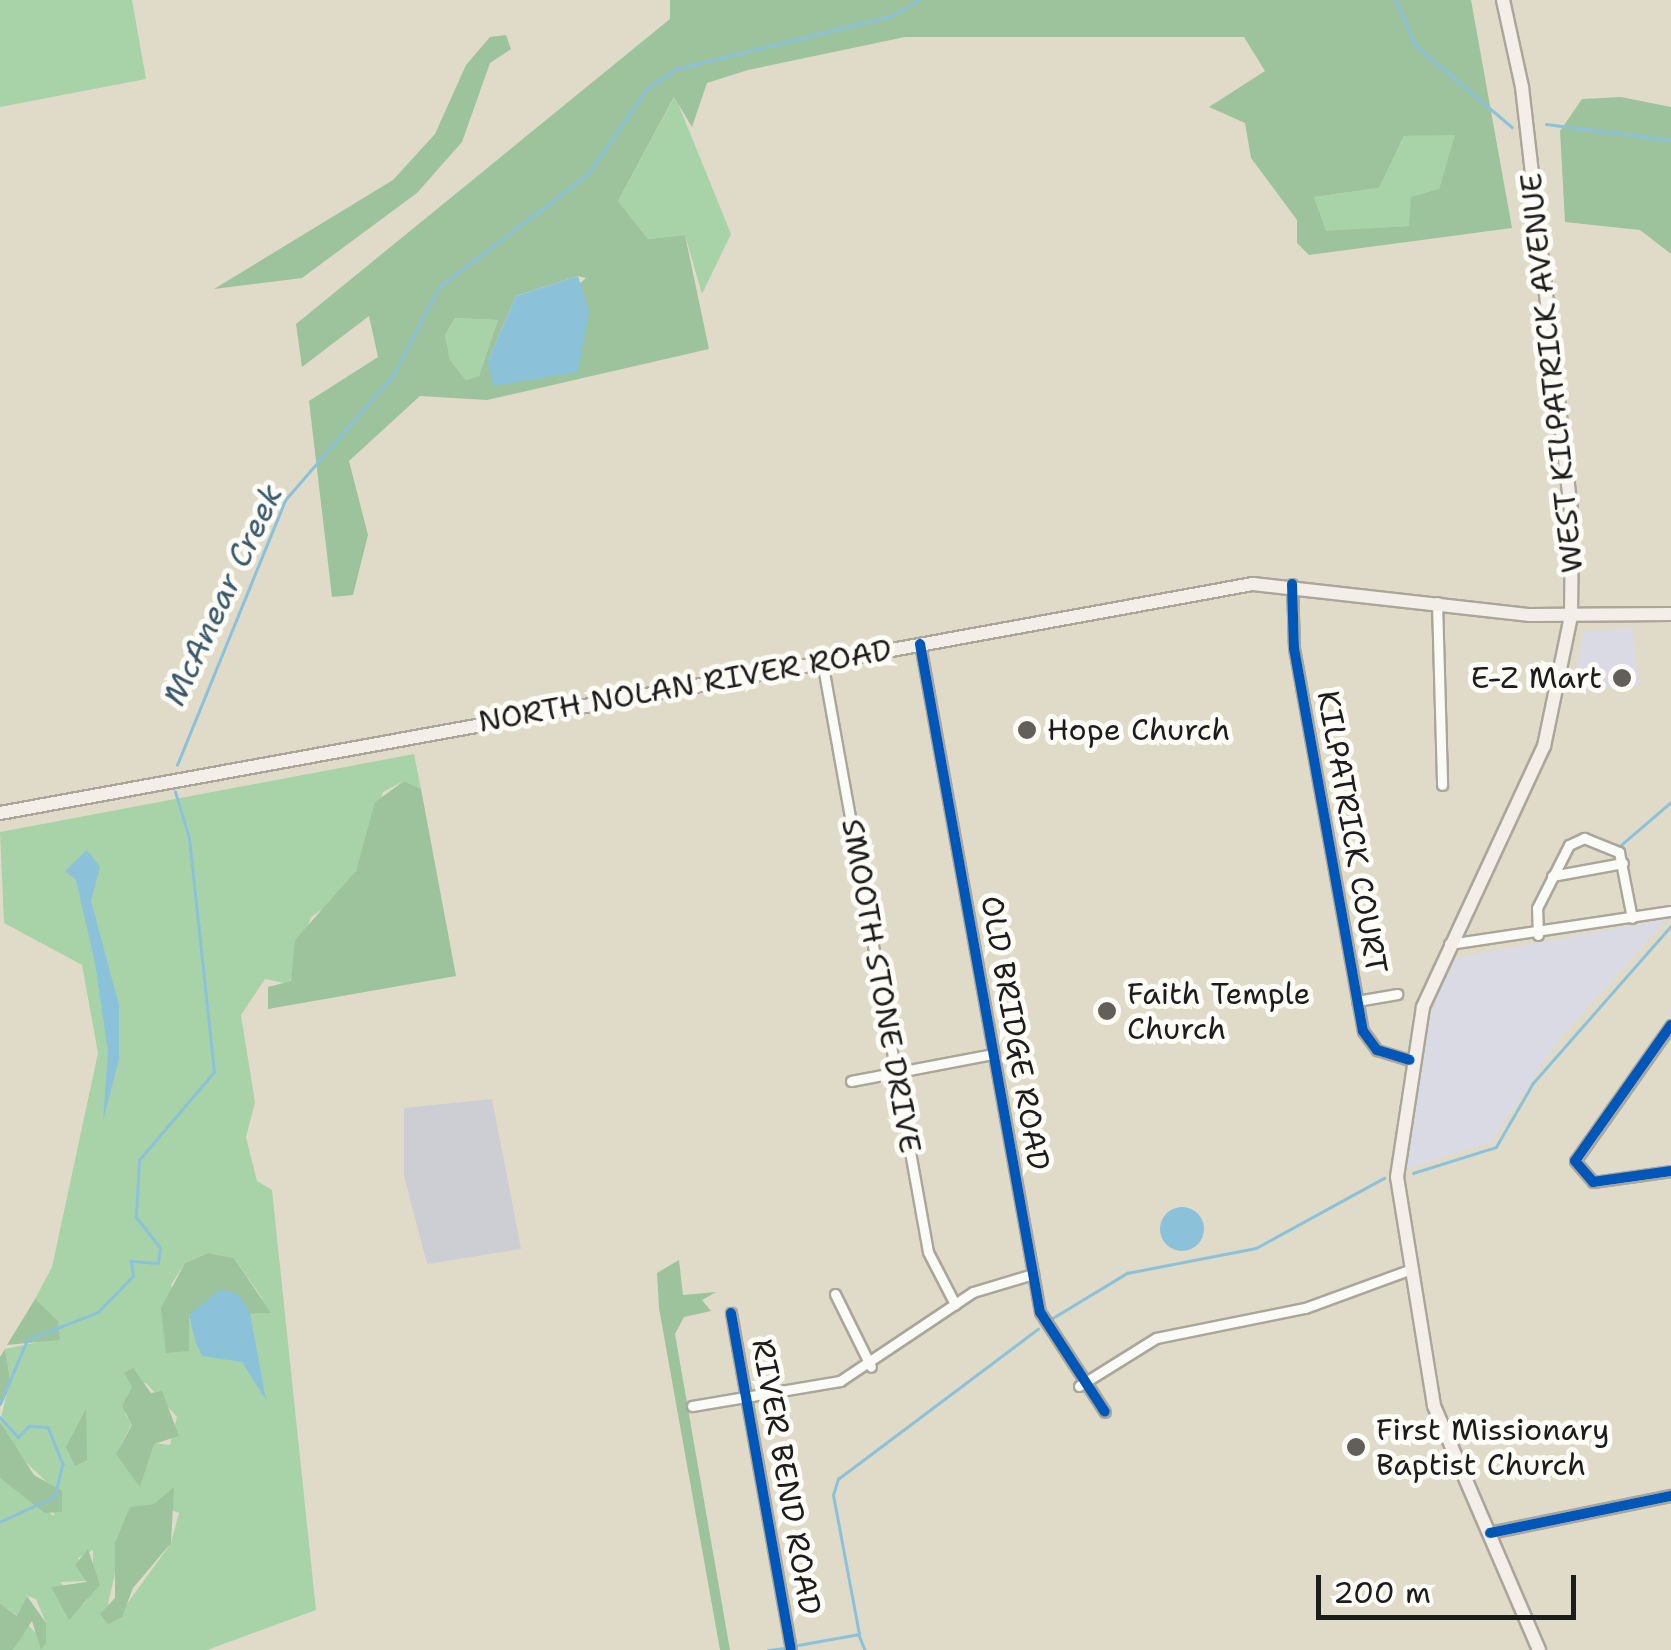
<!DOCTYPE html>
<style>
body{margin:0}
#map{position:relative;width:1671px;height:1650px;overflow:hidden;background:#e0dbc8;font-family:"Shantell Sans",sans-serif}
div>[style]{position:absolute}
.built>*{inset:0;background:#d9dae3}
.industrial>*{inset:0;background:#ccced4}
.green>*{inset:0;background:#a8d3a8}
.forest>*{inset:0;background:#9cc39c}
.water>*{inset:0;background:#8bc2da}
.round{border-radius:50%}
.stream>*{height:2.5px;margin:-1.25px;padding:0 1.25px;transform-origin:1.25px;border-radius:1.25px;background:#8bc2da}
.roads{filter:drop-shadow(2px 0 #aaa69a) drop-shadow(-2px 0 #aaa69a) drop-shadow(0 2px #aaa69a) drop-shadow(0 -2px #aaa69a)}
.minor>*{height:9px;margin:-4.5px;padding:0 4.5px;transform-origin:4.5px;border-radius:4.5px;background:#fafaf7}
.tertiary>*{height:10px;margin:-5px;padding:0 5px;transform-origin:5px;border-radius:5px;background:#fafaf7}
.secondary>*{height:12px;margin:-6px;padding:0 6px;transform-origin:6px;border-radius:6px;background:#f3efe8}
.cycleway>*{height:10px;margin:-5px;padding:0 5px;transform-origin:5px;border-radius:5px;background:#0057b8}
.dots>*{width:28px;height:28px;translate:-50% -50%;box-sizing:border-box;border:5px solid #fdfcf7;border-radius:50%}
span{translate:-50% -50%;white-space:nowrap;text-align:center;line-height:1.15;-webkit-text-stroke:10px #fdfcf7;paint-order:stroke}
.street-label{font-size:30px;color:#1c1c1c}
.poi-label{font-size:30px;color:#1c1c1c}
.right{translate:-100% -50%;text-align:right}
.left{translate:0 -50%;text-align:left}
.water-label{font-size:32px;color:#3a5a6b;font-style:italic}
.scale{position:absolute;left:1316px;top:1575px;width:260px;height:45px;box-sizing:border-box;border:5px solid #1c1c1c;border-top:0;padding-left:12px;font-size:30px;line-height:35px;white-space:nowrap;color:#1c1c1c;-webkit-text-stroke:8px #fdfcf7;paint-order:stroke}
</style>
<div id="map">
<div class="built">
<div style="clip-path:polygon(1632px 628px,1639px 685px,1571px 692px,1584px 632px)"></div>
<div style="clip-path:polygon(1667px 919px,1559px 1040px,1491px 1142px,1402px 1170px,1419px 1045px,1451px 959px)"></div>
</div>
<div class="industrial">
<div style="clip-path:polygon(492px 1099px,521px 1249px,427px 1264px,404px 1176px,404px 1108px)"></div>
</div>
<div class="green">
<div style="clip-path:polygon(0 0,132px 0,146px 79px,0 107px)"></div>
<div style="clip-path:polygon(675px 96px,731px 234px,702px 294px,685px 235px,648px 239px,618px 201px)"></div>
<div style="clip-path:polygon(1456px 134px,1439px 189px,1410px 226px,1326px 232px,1314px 197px,1379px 188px,1404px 136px)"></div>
<div style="clip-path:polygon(455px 318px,498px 320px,479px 376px,466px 380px,450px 360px,445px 335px)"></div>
<div style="clip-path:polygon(evenodd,414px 754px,421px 789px,404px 781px,383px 792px,356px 871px,342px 896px,311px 917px,289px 984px,265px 979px,241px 1015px,255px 1102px,246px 1137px,257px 1181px,272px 1190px,316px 1610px,207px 1650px,13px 1650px,25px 1622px,46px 1643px,46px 1623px,36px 1599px,27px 1596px,18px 1616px,0 1603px,0 1478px,54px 1516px,52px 1487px,15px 1452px,0 1422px,10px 1379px,5px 1349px,53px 1339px,35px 1299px,52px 1267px,98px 1053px,82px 965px,4px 923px,0 832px,414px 754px,208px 1253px,234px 1258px,262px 1298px,250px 1313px,189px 1315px,188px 1330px,171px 1285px,185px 1263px,208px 1253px,414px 754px,146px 1383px,177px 1417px,170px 1445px,154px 1443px,140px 1486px,120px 1446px,132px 1424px,125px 1414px,132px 1387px,146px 1383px,414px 754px,154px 1504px,179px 1513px,171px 1543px,124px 1608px,108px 1604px,130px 1508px,154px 1504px,414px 754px,93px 1550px,93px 1592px,83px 1605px,60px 1582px,87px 1581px,78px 1558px,93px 1550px)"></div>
</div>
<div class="forest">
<div style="clip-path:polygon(evenodd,670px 0,1471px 0,1512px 228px,1309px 255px,1297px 243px,1297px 220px,1251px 158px,1245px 123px,1209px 107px,1265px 71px,1244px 37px,905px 37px,748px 70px,707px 83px,692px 127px,674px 97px,618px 201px,648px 239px,685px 235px,709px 349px,487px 400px,420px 396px,349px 461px,368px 535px,353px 595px,332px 597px,309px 401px,378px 357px,369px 316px,302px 367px,296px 324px,670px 19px,670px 0,1455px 135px,1439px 189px,1411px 197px,1409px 226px,1326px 231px,1314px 197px,1379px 188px,1404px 136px,1455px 135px,670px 0,578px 276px,586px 278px,488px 361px,516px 296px,578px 276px,670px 0,455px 318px,498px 320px,479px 376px,466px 380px,450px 360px,445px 335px,455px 318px)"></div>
<div style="clip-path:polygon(506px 35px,511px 49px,490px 63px,462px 142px,417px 193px,302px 278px,214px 289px,393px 180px,435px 134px,466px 65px,490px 37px)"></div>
<div style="clip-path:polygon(1621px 97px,1671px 107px,1671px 254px,1640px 230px,1565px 222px,1560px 131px,1582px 99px)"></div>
<div style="clip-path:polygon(404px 781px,421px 789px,456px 976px,268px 1009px,268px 987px,291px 981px,295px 940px,356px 871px,375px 802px)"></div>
<div style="clip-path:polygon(208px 1253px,234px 1258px,271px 1313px,189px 1314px,189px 1351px,166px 1353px,161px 1308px,185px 1263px)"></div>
<div style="clip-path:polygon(679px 1260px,683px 1295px,716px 1292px,702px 1300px,711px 1311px,684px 1317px,675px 1334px,730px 1650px,720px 1650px,659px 1308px,657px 1273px)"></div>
<div style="clip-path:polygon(35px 1299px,58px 1321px,60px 1340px,7px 1345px)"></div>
<div style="clip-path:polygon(5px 1349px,10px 1379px,0 1407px,0 1357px)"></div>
<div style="clip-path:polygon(133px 1368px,151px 1393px,162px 1391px,179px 1436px,154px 1444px,140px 1487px,116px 1454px,132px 1425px,122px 1406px,132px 1387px,124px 1373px)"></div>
<div style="clip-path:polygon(86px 1409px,87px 1460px,75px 1466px,66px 1447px)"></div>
<div style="clip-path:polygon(0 1422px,34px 1475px,62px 1491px,62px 1512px,45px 1513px,0 1478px)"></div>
<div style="clip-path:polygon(174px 1487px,171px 1543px,133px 1588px,122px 1617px,108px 1624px,100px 1614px,115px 1598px,115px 1543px,130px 1507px,154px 1504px)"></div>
<div style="clip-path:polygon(88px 1549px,100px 1585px,69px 1620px,51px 1587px,87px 1582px,75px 1565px)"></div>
<div style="clip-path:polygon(27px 1596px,46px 1623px,46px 1643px,41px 1650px,32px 1621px,13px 1650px,0 1650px,0 1603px,17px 1616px)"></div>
</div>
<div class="water">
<div style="clip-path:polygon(578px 276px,589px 312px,578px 372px,493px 386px,488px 361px,516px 296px)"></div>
<div style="clip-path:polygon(87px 850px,100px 867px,91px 901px,119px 1005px,119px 1059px,103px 1121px,108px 1052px,95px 963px,76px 880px,65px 871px)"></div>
<div class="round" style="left:1160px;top:1207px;width:44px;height:44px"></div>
<div style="clip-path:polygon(221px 1289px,239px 1295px,250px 1313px,266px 1400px,242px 1362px,202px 1356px,196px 1343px,189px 1315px)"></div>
</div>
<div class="stream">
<div style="left:1396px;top:0;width:49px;rotate:67.1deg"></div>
<div style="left:1415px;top:45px;width:127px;rotate:40.2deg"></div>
<div style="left:1546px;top:124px;width:126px;rotate:7.3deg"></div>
<div style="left:177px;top:765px;width:286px;rotate:-67.8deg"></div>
<div style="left:285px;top:500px;width:167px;rotate:-49.1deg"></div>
<div style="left:394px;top:374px;width:98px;rotate:-62.7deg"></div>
<div style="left:439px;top:287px;width:186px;rotate:-37.1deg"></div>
<div style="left:587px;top:175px;width:106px;rotate:-55deg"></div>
<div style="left:648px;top:88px;width:34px;rotate:-34deg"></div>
<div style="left:676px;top:69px;width:222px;rotate:-13.8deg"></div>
<div style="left:892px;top:16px;width:31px;rotate:-31deg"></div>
<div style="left:1621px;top:845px;width:66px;rotate:-40.7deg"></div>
<div style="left:1413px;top:1173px;width:87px;rotate:-17.4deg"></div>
<div style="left:1496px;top:1147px;width:74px;rotate:-60deg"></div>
<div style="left:1533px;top:1083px;width:209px;rotate:-48.7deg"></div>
<div style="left:1051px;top:1319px;width:89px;rotate:-31.2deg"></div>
<div style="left:1127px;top:1273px;width:131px;rotate:-11deg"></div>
<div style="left:1256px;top:1248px;width:146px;rotate:-28.7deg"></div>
<div style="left:0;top:1404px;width:69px;rotate:-67.1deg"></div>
<div style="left:27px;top:1340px;width:76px;rotate:-21.5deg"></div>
<div style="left:98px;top:1312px;width:50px;rotate:-45.8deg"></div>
<div style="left:133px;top:1276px;width:15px;rotate:-98deg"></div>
<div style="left:131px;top:1261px;width:27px;rotate:4deg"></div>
<div style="left:158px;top:1263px;width:15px;rotate:-82deg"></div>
<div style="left:160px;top:1248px;width:39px;rotate:-128deg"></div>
<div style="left:136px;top:1217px;width:57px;rotate:-87deg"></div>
<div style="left:139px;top:1160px;width:116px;rotate:-49.6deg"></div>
<div style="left:214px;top:1072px;width:235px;rotate:-96.1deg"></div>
<div style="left:189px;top:838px;width:48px;rotate:-106.9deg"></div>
<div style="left:0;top:1417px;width:27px;rotate:48deg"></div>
<div style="left:18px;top:1437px;width:16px;rotate:-45deg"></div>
<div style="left:29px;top:1426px;width:19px;rotate:3deg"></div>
<div style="left:48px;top:1427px;width:40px;rotate:68deg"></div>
<div style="left:63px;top:1464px;width:34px;rotate:104deg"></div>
<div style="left:55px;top:1497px;width:60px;rotate:155.6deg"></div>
<div style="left:859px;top:1635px;width:16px;rotate:68deg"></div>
<div style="left:798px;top:1645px;width:62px;rotate:-10.2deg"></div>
<div style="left:859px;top:1634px;width:141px;rotate:-100.6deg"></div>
<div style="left:833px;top:1495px;width:17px;rotate:-73deg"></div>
<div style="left:838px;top:1479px;width:250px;rotate:-36.9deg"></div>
<div style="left:768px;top:1650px;width:16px;rotate:-7deg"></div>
</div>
<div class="roads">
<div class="minor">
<div style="left:1292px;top:584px;width:64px;rotate:88.2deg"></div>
<div style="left:1294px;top:648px;width:389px;rotate:79.8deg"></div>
<div style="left:1363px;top:1031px;width:24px;rotate:54deg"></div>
<div style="left:1377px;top:1050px;width:34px;rotate:17deg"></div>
<div style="left:1437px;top:602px;width:183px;rotate:88.4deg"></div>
<div style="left:920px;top:644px;width:679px;rotate:79.82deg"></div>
<div style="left:1040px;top:1312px;width:119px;rotate:57deg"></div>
<div style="left:822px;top:661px;width:600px;rotate:79.83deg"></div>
<div style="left:928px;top:1252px;width:59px;rotate:62.6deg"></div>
<div style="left:1552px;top:876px;width:72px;rotate:-10.4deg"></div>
<div style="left:1538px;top:935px;width:27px;rotate:-92deg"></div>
<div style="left:1537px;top:908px;width:71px;rotate:-63.1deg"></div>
<div style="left:1569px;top:845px;width:17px;rotate:-25deg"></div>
<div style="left:1584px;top:838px;width:38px;rotate:22deg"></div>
<div style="left:1619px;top:852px;width:67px;rotate:78.9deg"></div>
<div style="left:1449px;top:944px;width:224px;rotate:-8.5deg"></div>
<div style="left:1357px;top:1001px;width:41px;rotate:-9.9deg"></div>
<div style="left:1671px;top:1025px;width:166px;rotate:125.2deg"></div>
<div style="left:1575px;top:1161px;width:28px;rotate:49deg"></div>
<div style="left:1593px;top:1182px;width:79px;rotate:-8deg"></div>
<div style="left:851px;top:1081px;width:145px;rotate:-10.8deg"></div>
<div style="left:835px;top:1294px;width:81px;rotate:63.7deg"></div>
<div style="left:731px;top:1313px;width:341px;rotate:79.9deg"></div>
<div style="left:1079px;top:1386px;width:91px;rotate:-31.9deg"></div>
<div style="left:1156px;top:1338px;width:152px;rotate:-11.4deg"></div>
<div style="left:1305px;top:1308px;width:108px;rotate:-20.1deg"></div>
<div style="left:692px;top:1406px;width:150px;rotate:-9.6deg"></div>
<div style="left:840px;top:1381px;width:160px;rotate:-33.8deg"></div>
<div style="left:973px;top:1292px;width:63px;rotate:-16.7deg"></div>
</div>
<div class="tertiary">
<div style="left:1490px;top:1533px;width:185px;rotate:-11.6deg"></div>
</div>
<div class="secondary">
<div style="left:1503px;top:0;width:89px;rotate:77.7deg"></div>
<div style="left:1522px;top:87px;width:437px;rotate:83.4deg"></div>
<div style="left:1572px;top:521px;width:95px;rotate:90.6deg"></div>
<div style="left:1571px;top:616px;width:133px;rotate:101.7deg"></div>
<div style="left:1544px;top:746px;width:288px;rotate:114.9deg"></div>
<div style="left:1423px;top:1007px;width:172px;rotate:98.7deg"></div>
<div style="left:1397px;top:1177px;width:232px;rotate:80.8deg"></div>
<div style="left:1434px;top:1406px;width:266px;rotate:66.7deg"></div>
<div style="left:0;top:813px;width:1274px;rotate:-10.36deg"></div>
<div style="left:1253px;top:584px;width:279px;rotate:6.4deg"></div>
<div style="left:1530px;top:615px;width:141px;rotate:-0.4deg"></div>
</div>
</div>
<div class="cycleway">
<div style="left:1292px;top:584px;width:64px;rotate:88.2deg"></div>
<div style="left:1294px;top:648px;width:389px;rotate:79.8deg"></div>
<div style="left:1363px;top:1031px;width:24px;rotate:54deg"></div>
<div style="left:1377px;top:1050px;width:34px;rotate:17deg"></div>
<div style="left:920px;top:644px;width:679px;rotate:79.82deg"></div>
<div style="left:1040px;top:1312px;width:119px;rotate:57deg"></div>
<div style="left:1671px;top:1025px;width:166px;rotate:125.2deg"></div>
<div style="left:1575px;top:1161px;width:28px;rotate:49deg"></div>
<div style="left:1593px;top:1182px;width:79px;rotate:-8deg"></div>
<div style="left:731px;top:1313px;width:341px;rotate:79.9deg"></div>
<div style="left:1490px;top:1533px;width:185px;rotate:-11.6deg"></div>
</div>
<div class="dots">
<div style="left:1622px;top:678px;background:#615f58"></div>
<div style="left:1027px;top:730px;background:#615f58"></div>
<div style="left:1107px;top:1011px;background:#615f58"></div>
<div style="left:1356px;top:1447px;background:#615f58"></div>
</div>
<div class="street-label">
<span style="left:1552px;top:373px;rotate:-96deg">WEST KILPATRICK AVENUE</span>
<span style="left:685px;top:686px;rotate:-10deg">NORTH NOLAN RIVER ROAD</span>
<span style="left:1352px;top:832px;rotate:80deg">KILPATRICK COURT</span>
<span style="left:881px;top:986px;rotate:80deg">SMOOTH STONE DRIVE</span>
<span style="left:1015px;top:1033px;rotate:80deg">OLD BRIDGE ROAD</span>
<span style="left:786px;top:1477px;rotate:80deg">RIVER BEND ROAD</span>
</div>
<div class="poi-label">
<span class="right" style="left:1602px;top:678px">E-Z Mart</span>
<span class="left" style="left:1047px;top:730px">Hope Church</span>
<span class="left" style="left:1127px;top:1011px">Faith Temple<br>Church</span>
<span class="left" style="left:1376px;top:1447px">First Missionary<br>Baptist Church</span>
</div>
<div class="water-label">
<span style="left:223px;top:595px;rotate:-65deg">McAnear Creek</span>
</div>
<div class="scale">200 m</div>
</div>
